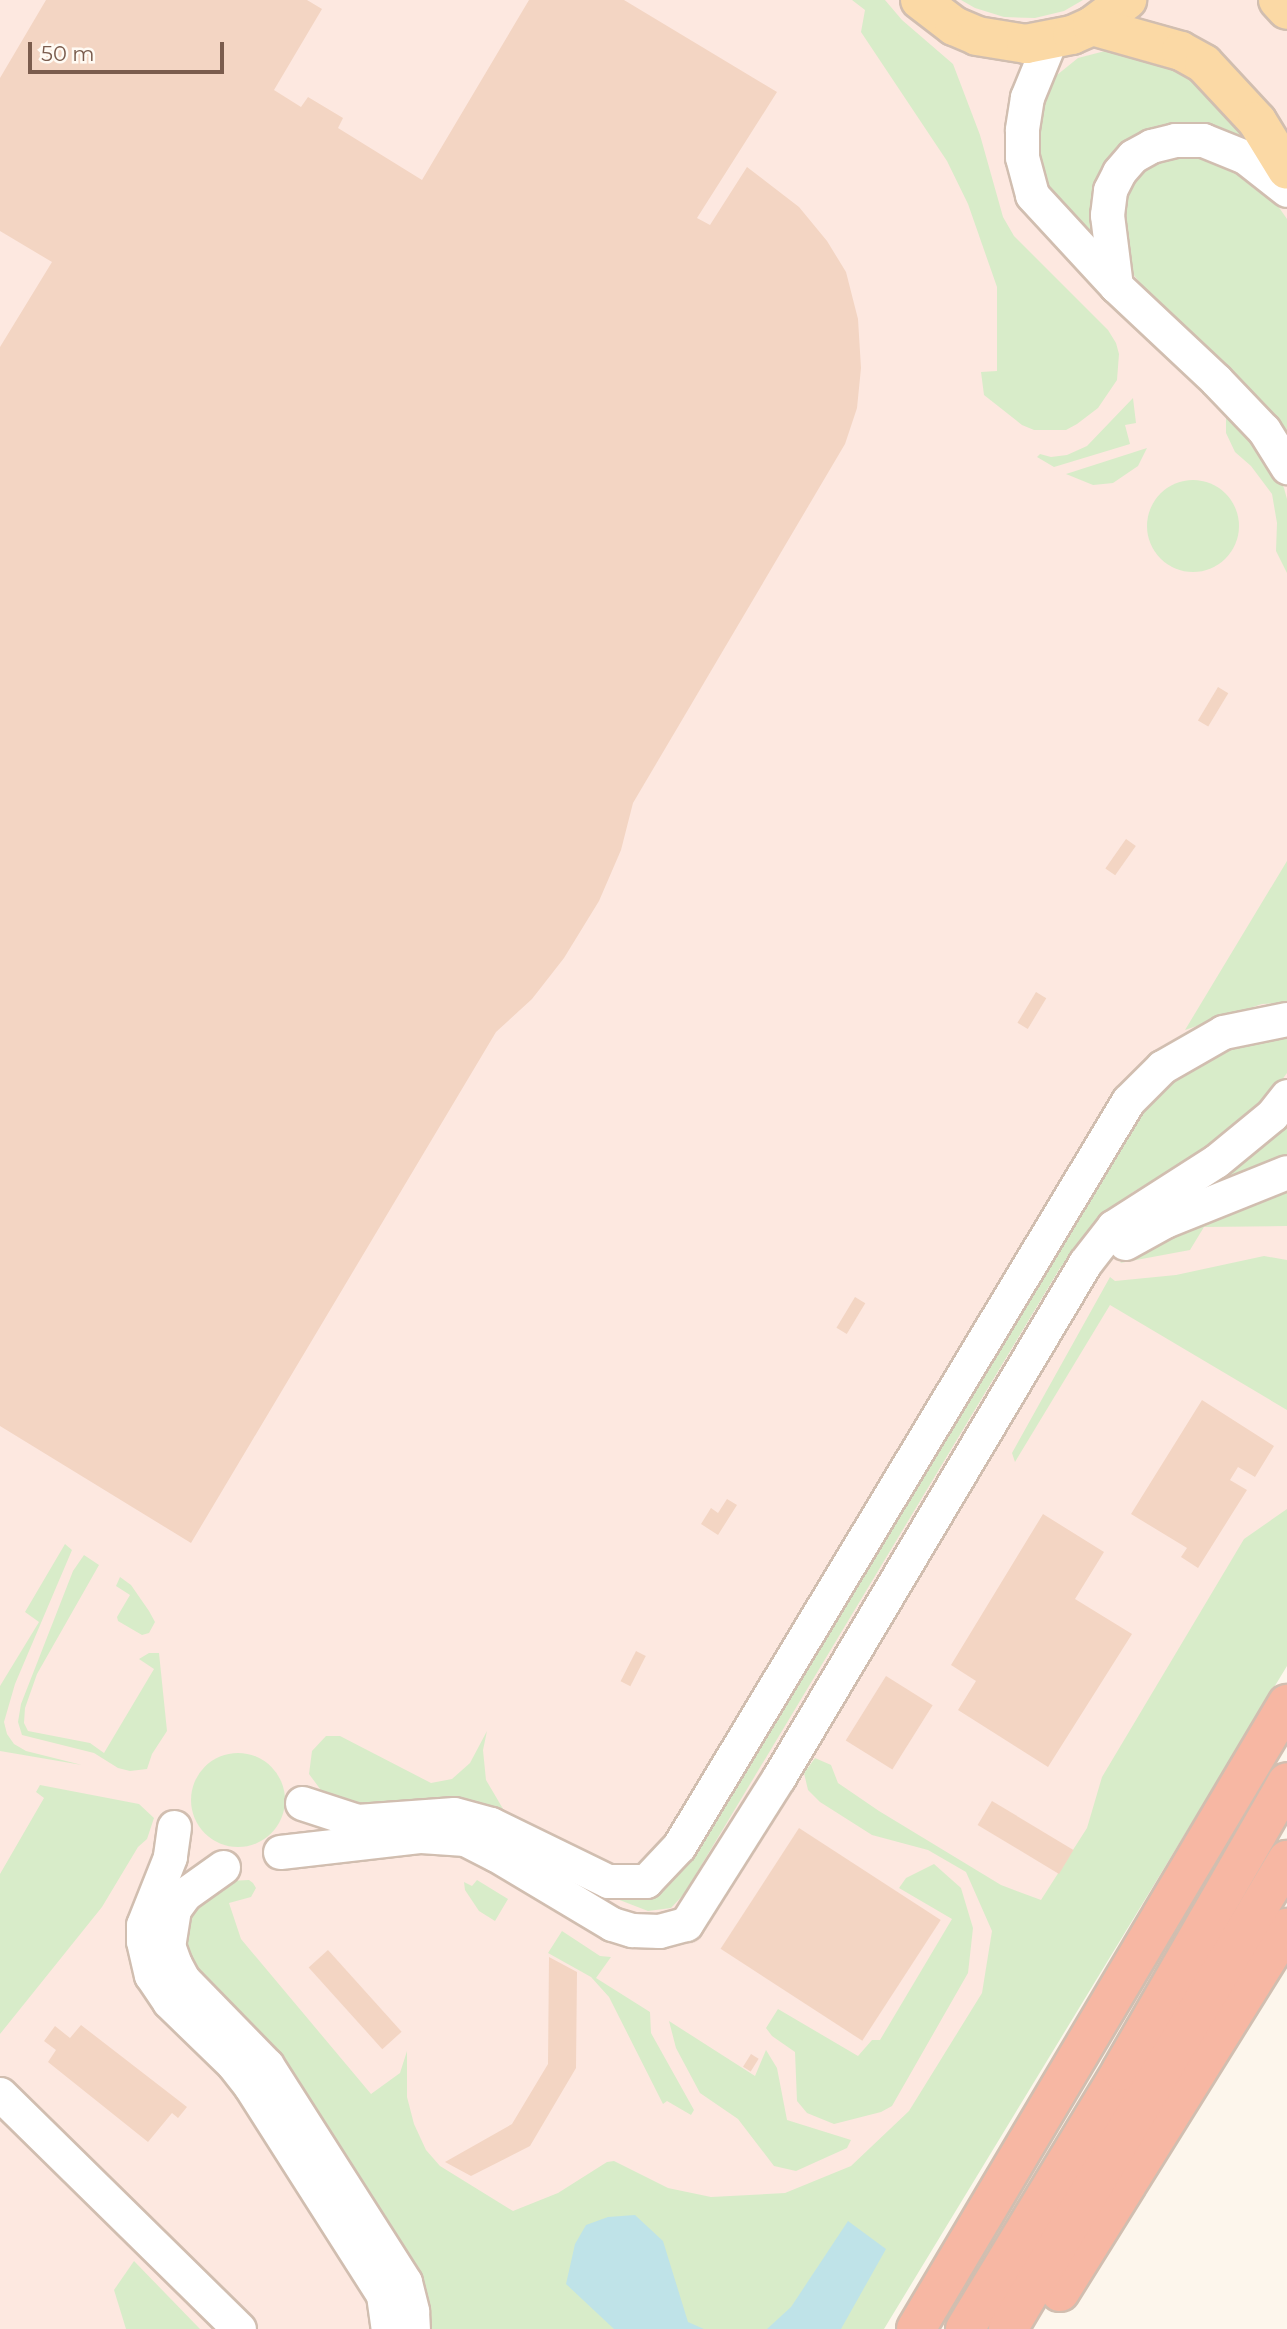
<!DOCTYPE html>
<style>
body{margin:0}
#map{position:relative;width:1287px;height:2329px;overflow:hidden;background:#fdf6ec;font-family:Montserrat,sans-serif}
div>[style]{position:absolute}
.commercial>*{inset:0;background:#fde8e0}
.green>*{inset:0;background:#d8ecc9}
.round{border-radius:50%}
.water>*{inset:0;background:#bfe3e8}
.building>*{inset:0;background:#f3d5c3;transform-origin:0 0}
.roads{filter:drop-shadow(2px 0 #d1beb0) drop-shadow(-2px 0 #d1beb0) drop-shadow(0 2px #d1beb0) drop-shadow(0 -2px #d1beb0)}
.minor>*{height:33px;margin:-16.5px;padding:0 16.5px;transform-origin:16.5px;border-radius:16.5px;background:#fff}
.major>*{height:38px;margin:-19px;padding:0 19px;transform-origin:19px;border-radius:19px;background:#fbd9a5}
.highway>*{height:38px;margin:-19px;padding:0 19px;transform-origin:19px;border-radius:19px;background:#f7b7a3}
span{translate:-50% -50%;white-space:nowrap;text-align:center;line-height:1.15;-webkit-text-stroke:6px #fffaf3;paint-order:stroke}
.scale{position:absolute;left:28px;top:42px;width:196px;height:32px;box-sizing:border-box;border:4px solid #7a5c4d;border-top:0;padding-left:9px;font-size:21px;line-height:24px;white-space:nowrap;color:#7a5c4d;-webkit-text-stroke:5px #fffaf3;paint-order:stroke}
</style>
<div id="map">
<div class="commercial">
<div style="clip-path:polygon(0 0,1287px 0,1287px 1650px,874px 2329px,0 2329px)"></div>
</div>
<div class="green">
<div style="clip-path:polygon(852px 0,885px 0,902px 20px,953px 64px,980px 135px,1003px 217px,1014px 236px,1108px 330px,1116px 343px,1119px 354px,1117px 380px,1098px 408px,1077px 424px,1066px 430px,1034px 430px,1022px 425px,984px 395px,981px 372px,997px 371px,997px 287px,968px 204px,947px 161px,861px 32px,865px 10px)"></div>
<div style="clip-path:polygon(961px 0,1083px 0,1064px 11px,1035px 18px,1004px 17px,975px 8px)"></div>
<div style="clip-path:polygon(1134px 50px,1198px 69px,1256px 143px,1151px 133px,1096px 232px,1089px 236px,1051px 200px,1040px 175px,1038px 106px,1052px 79px,1078px 58px,1105px 51px)"></div>
<div style="clip-path:polygon(1178px 149px,1245px 171px,1271px 196px,1287px 219px,1287px 432px,1160px 307px,1132px 273px,1120px 246px,1117px 212px,1131px 172px)"></div>
<div style="clip-path:polygon(1133px 398px,1136px 423px,1125px 425px,1130px 444px,1054px 467px,1037px 457px,1040px 454px,1051px 457px,1067px 455px,1087px 446px)"></div>
<div style="clip-path:polygon(1226px 416px,1235px 420px,1266px 456px,1284px 488px,1287px 499px,1287px 573px,1276px 551px,1277px 523px,1272px 494px,1251px 466px,1235px 452px,1226px 433px)"></div>
<div style="clip-path:polygon(1147px 448px,1138px 466px,1113px 483px,1093px 485px,1066px 474px)"></div>
<div class="round" style="left:1147px;top:480px;width:92px;height:92px"></div>
<div style="clip-path:polygon(1287px 861px,1287px 1003px,1262px 1004px,1185px 1030px)"></div>
<div style="clip-path:polygon(1287px 1032px,1287px 1073px,1276px 1088px,1254px 1110px,1199px 1153px,1133px 1192px,1102px 1217px,1060px 1268px,684px 1894px,671px 1908px,648px 1911px,617px 1899px,638px 1897px,661px 1888px,692px 1857px,1135px 1116px,1173px 1075px,1244px 1040px)"></div>
<div style="clip-path:polygon(1287px 1117px,1287px 1157px,1162px 1211px)"></div>
<div style="clip-path:polygon(1287px 1180px,1287px 1226px,1204px 1227px,1190px 1250px,1120px 1263px,1144px 1242px)"></div>
<div style="clip-path:polygon(1264px 1256px,1287px 1260px,1287px 1410px,1110px 1305px,1015px 1462px,1012px 1453px,1110px 1277px,1115px 1281px,1176px 1275px)"></div>
<div style="clip-path:polygon(1287px 1509px,1287px 1666px,884px 2329px,426px 2329px,193px 1971px,182px 1940px,191px 1907px,228px 1881px,249px 1880px,253px 1883px,256px 1888px,251px 1897px,229px 1903px,241px 1939px,371px 2094px,400px 2073px,407px 2051px,407px 2097px,414px 2124px,426px 2150px,440px 2166px,513px 2211px,558px 2193px,607px 2162px,614px 2161px,668px 2188px,711px 2197px,785px 2193px,851px 2166px,909px 2111px,982px 1993px,992px 1931px,966px 1872px,928px 1850px,872px 1835px,820px 1802px,808px 1790px,804px 1773px,815px 1758px,831px 1765px,838px 1783px,879px 1811px,1001px 1885px,1041px 1900px,1087px 1828px,1102px 1777px,1244px 1539px)"></div>
<div style="clip-path:polygon(65px 1544px,72px 1550px,15px 1684px,4px 1722px,7px 1734px,14px 1744px,26px 1751px,82px 1765px,0 1751px,0 1686px,39px 1622px,25px 1612px)"></div>
<div style="clip-path:polygon(84px 1555px,99px 1565px,37px 1674px,25px 1708px,24px 1723px,28px 1731px,90px 1743px,104px 1753px,154px 1669px,139px 1659px,149px 1653px,159px 1653px,167px 1731px,152px 1754px,147px 1769px,130px 1771px,118px 1768px,94px 1753px,22px 1735px,18px 1722px,21px 1704px,73px 1571px)"></div>
<div style="clip-path:polygon(120px 1577px,131px 1585px,149px 1611px,155px 1622px,149px 1633px,142px 1635px,118px 1621px,117px 1617px,130px 1595px,116px 1586px)"></div>
<div style="clip-path:polygon(487px 1731px,483px 1750px,486px 1780px,509px 1819px,356px 1814px,329px 1801px,309px 1774px,312px 1751px,326px 1736px,340px 1736px,431px 1783px,452px 1779px,470px 1763px)"></div>
<div class="round" style="left:191px;top:1753px;width:94px;height:94px"></div>
<div style="clip-path:polygon(40px 1785px,139px 1804px,154px 1818px,147px 1839px,138px 1847px,102px 1907px,0 2034px,0 1874px,44px 1798px,36px 1792px)"></div>
<div style="clip-path:polygon(934px 1864px,961px 1888px,973px 1928px,968px 1973px,892px 2106px,881px 2112px,834px 2124px,807px 2113px,797px 2101px,795px 2052px,772px 2036px,766px 2028px,778px 2009px,858px 2056px,872px 2040px,880px 2040px,952px 1919px,899px 1888px,906px 1878px)"></div>
<div style="clip-path:polygon(477px 1880px,508px 1899px,495px 1921px,479px 1911px,465px 1890px,464px 1882px,472px 1886px)"></div>
<div style="clip-path:polygon(562px 1931px,600px 1956px,611px 1957px,596px 1978px,650px 2012px,651px 2033px,694px 2110px,691px 2115px,667px 2101px,663px 2104px,609px 1997px,591px 1977px,548px 1953px)"></div>
<div style="clip-path:polygon(669px 2021px,755px 2076px,766px 2050px,777px 2068px,787px 2120px,851px 2140px,847px 2148px,796px 2171px,774px 2166px,738px 2119px,700px 2093px,676px 2048px)"></div>
<div style="clip-path:polygon(134px 2261px,200px 2329px,126px 2329px,114px 2290px)"></div>
</div>
<div class="water">
<div style="clip-path:polygon(635px 2215px,663px 2241px,688px 2322px,704px 2329px,614px 2329px,566px 2284px,575px 2244px,586px 2225px,608px 2217px)"></div>
<div style="clip-path:polygon(848px 2221px,886px 2249px,841px 2329px,767px 2329px,791px 2307px)"></div>
</div>
<div class="building">
<div style="clip-path:polygon(46px 0,307px 0,322px 9px,274px 90px,301px 107px,308px 97px,343px 118px,338px 128px,422px 180px,529px 0,624px 0,777px 92px,697px 218px,710px 225px,747px 167px,799px 207px,827px 241px,846px 272px,858px 319px,861px 368px,857px 408px,845px 444px,633px 803px,621px 850px,599px 901px,564px 958px,532px 999px,496px 1032px,191px 1543px,0 1426px,0 347px,52px 262px,0 231px,0 78px)"></div>
<div style="left:1218px;top:687px;width:12px;height:39px;rotate:31deg"></div>
<div style="left:1126px;top:839px;width:12px;height:36px;rotate:35deg"></div>
<div style="left:1036px;top:992px;width:12px;height:36px;rotate:31deg"></div>
<div style="left:855px;top:1297px;width:12px;height:36px;rotate:31deg"></div>
<div style="clip-path:polygon(1202px 1400px,1274px 1446px,1255px 1477px,1238px 1467px,1230px 1480px,1247px 1490px,1198px 1568px,1181px 1557px,1187px 1548px,1131px 1514px)"></div>
<div style="clip-path:polygon(727px 1499px,737px 1505px,718px 1535px,701px 1524px,711px 1508px,718px 1513px)"></div>
<div style="clip-path:polygon(1043px 1514px,1104px 1552px,1075px 1599px,1132px 1634px,1048px 1767px,958px 1710px,976px 1681px,951px 1665px)"></div>
<div style="left:636px;top:1651px;width:11px;height:34px;rotate:27deg"></div>
<div style="left:886px;top:1676px;width:55px;height:76px;rotate:32deg"></div>
<div style="left:992px;top:1801px;width:95px;height:28px;rotate:31deg"></div>
<div style="left:799px;top:1828px;width:169px;height:144px;rotate:33deg"></div>
<div style="left:328px;top:1950px;width:110px;height:26px;rotate:48deg"></div>
<div style="clip-path:polygon(549px 1957px,577px 1972px,576px 2068px,530px 2146px,471px 2176px,445px 2162px,512px 2124px,548px 2064px)"></div>
<div style="clip-path:polygon(81px 2025px,187px 2107px,178px 2118px,172px 2113px,148px 2142px,48px 2062px,56px 2050px,44px 2041px,55px 2026px,70px 2038px)"></div>
<div style="left:751px;top:2054px;width:9px;height:15px;rotate:32deg"></div>
</div>
<div class="roads">
<div class="minor">
<div style="left:1050px;top:41px;width:61px;rotate:112.3deg"></div>
<div style="left:1027px;top:97px;width:33px;rotate:99deg"></div>
<div style="left:1022px;top:130px;width:27px;rotate:90deg"></div>
<div style="left:1022px;top:157px;width:39px;rotate:75deg"></div>
<div style="left:1032px;top:195px;width:124px;rotate:47.3deg"></div>
<div style="left:1116px;top:286px;width:137px;rotate:43.2deg"></div>
<div style="left:1216px;top:380px;width:69px;rotate:46.2deg"></div>
<div style="left:1264px;top:430px;width:44px;rotate:58.1deg"></div>
<div style="left:1116px;top:286px;width:72px;rotate:-97.2deg"></div>
<div style="left:1107px;top:215px;width:25px;rotate:-83deg"></div>
<div style="left:1110px;top:190px;width:20px;rotate:-63deg"></div>
<div style="left:1119px;top:172px;width:21px;rotate:-49deg"></div>
<div style="left:1133px;top:156px;width:21px;rotate:-29deg"></div>
<div style="left:1151px;top:146px;width:25px;rotate:-14deg"></div>
<div style="left:1175px;top:140px;width:28px"></div>
<div style="left:1203px;top:140px;width:45px;rotate:22deg"></div>
<div style="left:1245px;top:157px;width:53px;rotate:38.2deg"></div>
<div style="left:1125px;top:1243px;width:46px;rotate:-28.8deg"></div>
<div style="left:1165px;top:1221px;width:131px;rotate:-21.9deg"></div>
<div style="left:302px;top:1803px;width:58px;rotate:18.1deg"></div>
<div style="left:357px;top:1821px;width:97px;rotate:-4.1deg"></div>
<div style="left:454px;top:1814px;width:38px;rotate:15deg"></div>
<div style="left:491px;top:1824px;width:130px;rotate:26deg"></div>
<div style="left:608px;top:1881px;width:38px"></div>
<div style="left:646px;top:1881px;width:48px;rotate:-46.7deg"></div>
<div style="left:679px;top:1846px;width:870px;rotate:-58.92deg"></div>
<div style="left:1128px;top:1101px;width:48px;rotate:-45deg"></div>
<div style="left:1162px;top:1067px;width:70px;rotate:-29.8deg"></div>
<div style="left:1223px;top:1032px;width:65px;rotate:-11.5deg"></div>
<div style="left:174px;top:1827px;width:30px;rotate:98deg"></div>
<div style="left:170px;top:1857px;width:73px;rotate:111.7deg"></div>
<div style="left:143px;top:1925px;width:16px;rotate:90deg"></div>
<div style="left:143px;top:1941px;width:35px;rotate:77deg"></div>
<div style="left:151px;top:1975px;width:32px;rotate:56deg"></div>
<div style="left:169px;top:2002px;width:89px;rotate:44.1deg"></div>
<div style="left:233px;top:2064px;width:28px;rotate:52deg"></div>
<div style="left:250px;top:2086px;width:248px;rotate:57.5deg"></div>
<div style="left:383px;top:2295px;width:34px;rotate:82deg"></div>
<div style="left:280px;top:1852px;width:142px;rotate:-6.5deg"></div>
<div style="left:421px;top:1836px;width:44px;rotate:3.9deg"></div>
<div style="left:465px;top:1839px;width:34px;rotate:27deg"></div>
<div style="left:495px;top:1854px;width:136px;rotate:30.9deg"></div>
<div style="left:612px;top:1924px;width:21px;rotate:17deg"></div>
<div style="left:632px;top:1930px;width:27px;rotate:2deg"></div>
<div style="left:659px;top:1931px;width:28px;rotate:-15deg"></div>
<div style="left:686px;top:1924px;width:174px;rotate:-57.7deg"></div>
<div style="left:779px;top:1777px;width:598px;rotate:-59.23deg"></div>
<div style="left:1085px;top:1263px;width:46px;rotate:-52.1deg"></div>
<div style="left:1113px;top:1227px;width:122px;rotate:-32.7deg"></div>
<div style="left:1216px;top:1161px;width:72px;rotate:-39.4deg"></div>
<div style="left:1272px;top:1115px;width:24px;rotate:-52deg"></div>
<div style="left:223px;top:1867px;width:47px;rotate:144.6deg"></div>
<div style="left:185px;top:1894px;width:19px;rotate:126deg"></div>
<div style="left:174px;top:1909px;width:36px;rotate:99deg"></div>
<div style="left:168px;top:1945px;width:20px;rotate:70deg"></div>
<div style="left:175px;top:1964px;width:17px;rotate:62deg"></div>
<div style="left:183px;top:1979px;width:120px;rotate:45.7deg"></div>
<div style="left:267px;top:2065px;width:257px;rotate:57.5deg"></div>
<div style="left:405px;top:2282px;width:30px;rotate:76deg"></div>
<div style="left:412px;top:2311px;width:18px;rotate:87deg"></div>
<div style="left:0;top:2094px;width:335px;rotate:44.5deg"></div>
</div>
<div class="major">
<div style="left:920px;top:0;width:43px;rotate:37.4deg"></div>
<div style="left:954px;top:26px;width:25px;rotate:23deg"></div>
<div style="left:977px;top:36px;width:50px;rotate:9.3deg"></div>
<div style="left:1026px;top:44px;width:47px;rotate:-11.1deg"></div>
<div style="left:1072px;top:35px;width:22px;rotate:-24deg"></div>
<div style="left:1092px;top:26px;width:44px;rotate:-36.6deg"></div>
<div style="left:1278px;top:0;width:13px;rotate:48deg"></div>
<div style="left:1092px;top:26px;width:92px;rotate:15.7deg"></div>
<div style="left:1181px;top:51px;width:26px;rotate:29deg"></div>
<div style="left:1204px;top:64px;width:78px;rotate:47.1deg"></div>
<div style="left:1257px;top:121px;width:57px;rotate:58.5deg"></div>
</div>
<div class="highway">
<div style="left:1060px;top:2292px;width:429px;rotate:-58.1deg"></div>
<div style="left:916px;top:2329px;width:727px;rotate:-59.31deg"></div>
<div style="left:965px;top:2329px;width:301px;rotate:-58.8deg"></div>
<div style="left:1121px;top:2071px;width:333px;rotate:-60.1deg"></div>
<div style="left:1008px;top:2329px;width:546px;rotate:-59.25deg"></div>
</div>
</div>
<div class="scale">50 m</div>
</div>
